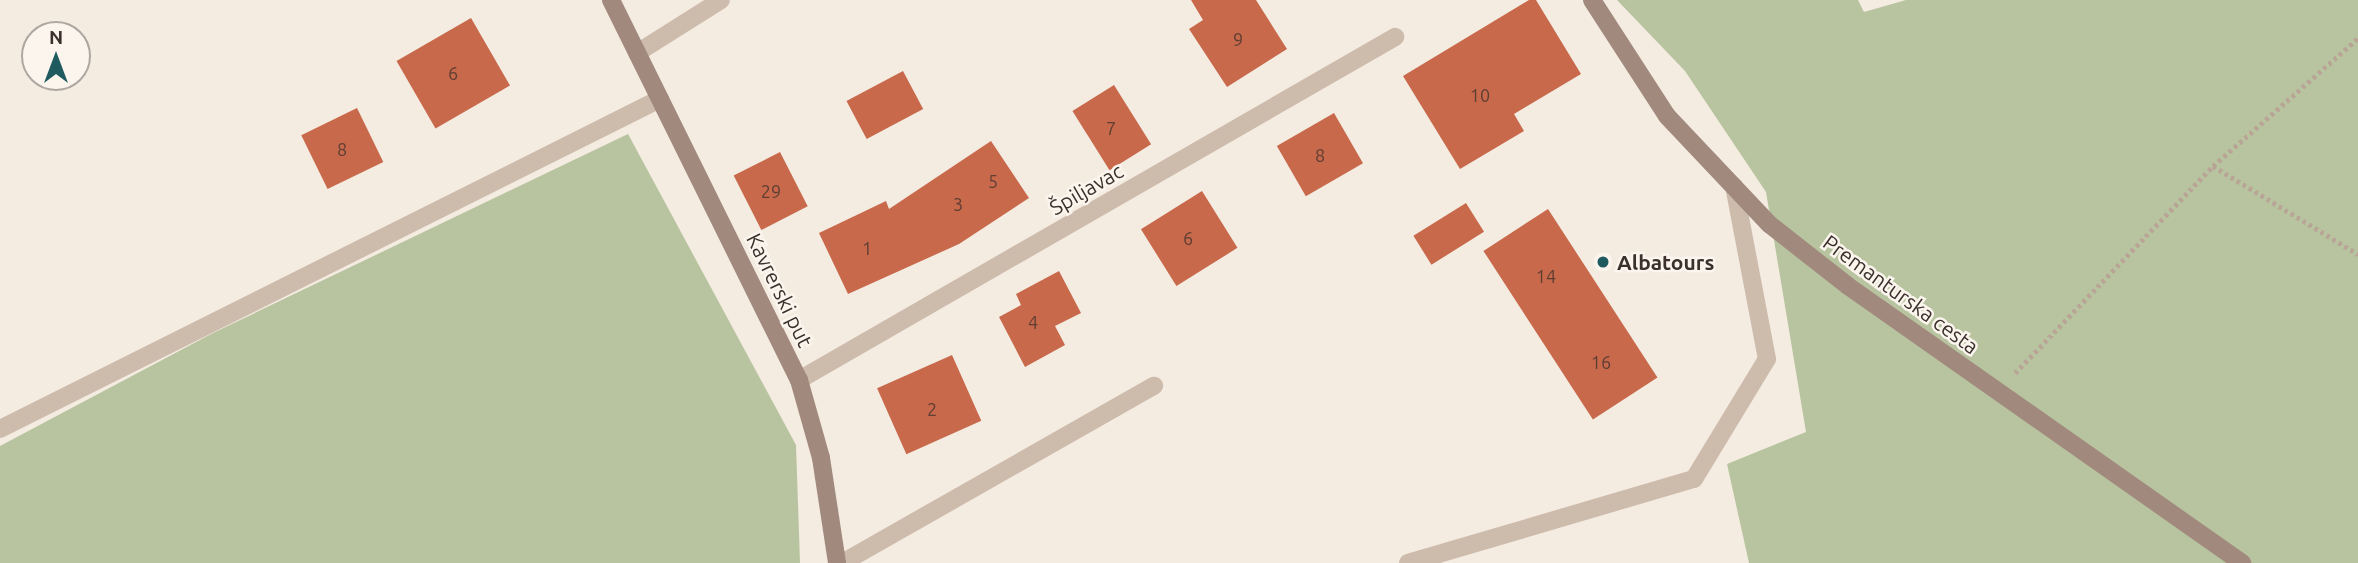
<!DOCTYPE html>
<meta charset="utf-8">
<style>
body{margin:0}
#map{position:relative;width:2358px;height:563px;overflow:hidden;background:#f4ebe1;font-family:Ubuntu,sans-serif}
div>[style]{position:absolute}
.green>*{inset:0;background:#b8c4a0}
.building>*{inset:0;background:#c8694b;transform-origin:0 0}
.path>*{height:4.5px;margin-top:-2.25px;transform-origin:0;background:repeating-linear-gradient(90deg,#b9a596 0 3.5px,transparent 0 7px)}
.service>*{height:18px;margin:-9px;padding:0 9px;transform-origin:9px;border-radius:9px;background:#cdbbac}
.minor>*{height:18px;margin:-9px;padding:0 9px;transform-origin:9px;border-radius:9px;background:#cdbbac}
.secondary>*{height:18px;margin:-9px;padding:0 9px;transform-origin:9px;border-radius:9px;background:#a18a7d}
.dots>*{width:19px;height:19px;translate:-50% -50%;box-sizing:border-box;border:4px solid #fbf5ee;border-radius:50%}
span{translate:-50% -50%;white-space:nowrap;text-align:center;line-height:1.15;-webkit-text-stroke:5px #fbf5ee;paint-order:stroke}
.number-label{font-size:18px;color:#5e3e33}
.number-label span{-webkit-text-stroke-width:0}
.street-label{font-size:21px;color:#3b302b}
.poi-label{font-size:21px;color:#3b302b;font-weight:700}
.left{translate:0 -50%;text-align:left}
.north{position:absolute;left:21px;top:21px;width:70px;height:70px;box-sizing:border-box;background:#fbf5ee;border:2px solid #aea6a0;border-radius:50%;rotate:0deg;font-size:19px;font-weight:700;line-height:28px;text-align:center;color:#3b302b}
.north::after{content:'';display:block;margin:auto;width:24px;height:32px;background:#1f5a5e;clip-path:polygon(50% 0,100% 100%,50% 72%,0 100%)}
</style>
<div id="map">
<div class="green">
<div style="clip-path:polygon(1617px 0,1858px 0,1864px 12px,1906px 0,2358px 0,2358px 563px,1749px 563px,1727px 464px,1806px 432px,1766px 192px,1685px 71px)"></div>
<div style="clip-path:polygon(628px 134px,796px 445px,800px 563px,0 563px,0 446px,213px 333px)"></div>
</div>
<div class="building">
<div style="clip-path:polygon(1191px 0,1256px 0,1287px 49px,1227px 87px,1189px 29px,1203px 20px)"></div>
<div style="clip-path:polygon(1529px 0,1536px 0,1581px 74px,1514px 114px,1524px 131px,1460px 169px,1403px 76px)"></div>
<div style="left:471px;top:18px;width:78px;height:86px;rotate:60deg"></div>
<div style="left:903px;top:71px;width:43px;height:64px;rotate:62deg"></div>
<div style="left:1114px;top:85px;width:70px;height:49px;rotate:58deg"></div>
<div style="left:357px;top:108px;width:60px;height:62px;rotate:64deg"></div>
<div style="left:1334px;top:113px;width:58px;height:66px;rotate:60deg"></div>
<div style="clip-path:polygon(991px 141px,1029px 198px,959px 244px,848px 294px,819px 233px,886px 201px,889px 209px)"></div>
<div style="left:780px;top:152px;width:61px;height:52px;rotate:63deg"></div>
<div style="left:1202px;top:191px;width:67px;height:72px;rotate:58deg"></div>
<div style="left:1466px;top:203px;width:34px;height:62px;rotate:58deg"></div>
<div style="left:1548px;top:209px;width:201px;height:77px;rotate:57deg"></div>
<div style="clip-path:polygon(1059px 271px,1081px 313px,1055px 326px,1065px 345px,1025px 367px,999px 317px,1021px 305px,1016px 294px)"></div>
<div style="left:952px;top:355px;width:72px;height:82px;rotate:66deg"></div>
</div>
<div class="path">
<div style="left:2213px;top:166px;width:170px;rotate:31.3deg"></div>
<div style="left:2015px;top:373px;width:286px;rotate:-46.3deg"></div>
<div style="left:2213px;top:166px;width:193px;rotate:-41.4deg"></div>
</div>
<div class="service">
<div style="left:842px;top:563px;width:359px;rotate:-29.6deg"></div>
</div>
<div class="minor">
<div style="left:637px;top:53px;width:99px;rotate:-32.2deg"></div>
<div style="left:799px;top:380px;width:688px;rotate:-29.92deg"></div>
<div style="left:0;top:429px;width:738px;rotate:-26.57deg"></div>
<div style="left:1408px;top:563px;width:298px;rotate:-16.4deg"></div>
<div style="left:1694px;top:479px;width:140px;rotate:-58.7deg"></div>
<div style="left:1767px;top:359px;width:176px;rotate:-100.8deg"></div>
</div>
<div class="secondary">
<div style="left:611px;top:0;width:424px;rotate:63.7deg"></div>
<div style="left:799px;top:380px;width:81px;rotate:74.2deg"></div>
<div style="left:821px;top:458px;width:106px;rotate:81.3deg"></div>
<div style="left:1592px;top:0;width:138px;rotate:57.1deg"></div>
<div style="left:1667px;top:116px;width:149px;rotate:46.6deg"></div>
<div style="left:1769px;top:224px;width:100px;rotate:38.1deg"></div>
<div style="left:1848px;top:286px;width:482px;rotate:35.1deg"></div>
</div>
<div class="dots">
<div style="left:1603px;top:262px;background:#1f5a5e"></div>
</div>
<div class="number-label">
<span style="left:1238px;top:39px">9</span>
<span style="left:453px;top:73px">6</span>
<span style="left:1480px;top:95px">10</span>
<span style="left:1111px;top:128px">7</span>
<span style="left:342px;top:149px">8</span>
<span style="left:1320px;top:155px">8</span>
<span style="left:993px;top:181px">5</span>
<span style="left:771px;top:191px">29</span>
<span style="left:958px;top:204px">3</span>
<span style="left:1188px;top:238px">6</span>
<span style="left:867px;top:248px">1</span>
<span style="left:1546px;top:276px">14</span>
<span style="left:1033px;top:322px">4</span>
<span style="left:1601px;top:362px">16</span>
<span style="left:932px;top:409px">2</span>
</div>
<div class="street-label">
<span style="left:1086px;top:189px;rotate:-30deg">Špiljavac</span>
<span style="left:780px;top:290px;rotate:64deg">Kavrerski put</span>
<span style="left:1901px;top:294px;rotate:36deg">Premanturska cesta</span>
</div>
<div class="poi-label">
<span class="left" style="left:1617px;top:262px">Albatours</span>
</div>
<div class="north">N</div>
</div>
